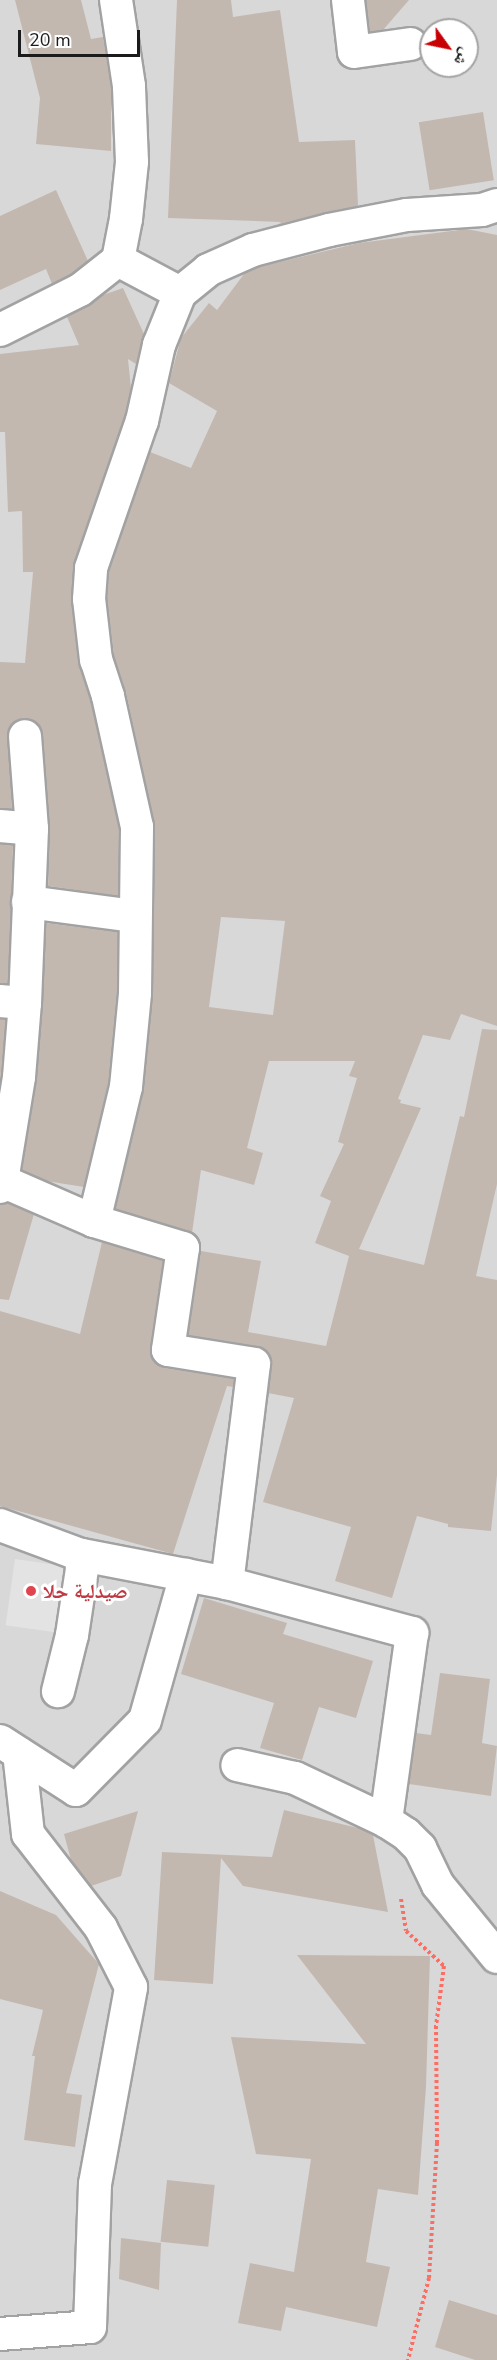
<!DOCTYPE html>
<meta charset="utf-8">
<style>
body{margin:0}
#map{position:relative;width:497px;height:2360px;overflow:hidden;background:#ede9e0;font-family:"Nunito Sans","Noto Naskh Arabic",sans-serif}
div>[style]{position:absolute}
.residential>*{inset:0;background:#d9d8d8}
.parking>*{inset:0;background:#e3e3e3;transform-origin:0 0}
.building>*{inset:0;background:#c2b8b0;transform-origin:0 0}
.path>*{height:4px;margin-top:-2px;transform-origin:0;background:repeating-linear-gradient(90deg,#fc6e63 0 3px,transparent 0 6px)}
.roads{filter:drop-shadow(2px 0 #a2a2a2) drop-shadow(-2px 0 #a2a2a2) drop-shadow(0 2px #a2a2a2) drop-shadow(0 -2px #a2a2a2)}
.minor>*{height:32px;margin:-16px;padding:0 16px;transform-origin:16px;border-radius:16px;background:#fff}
.dots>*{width:16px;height:16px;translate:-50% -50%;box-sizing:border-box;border:3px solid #fff;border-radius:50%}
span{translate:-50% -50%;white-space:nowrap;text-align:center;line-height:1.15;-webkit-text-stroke:6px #fff;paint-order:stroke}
.health-label{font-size:20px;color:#be3a42;font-weight:700}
.left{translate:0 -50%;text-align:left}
.north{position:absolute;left:419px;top:18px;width:60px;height:60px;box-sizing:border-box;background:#fff;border:2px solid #a4a4a4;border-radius:50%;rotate:123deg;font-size:16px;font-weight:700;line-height:24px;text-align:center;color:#1b1b1b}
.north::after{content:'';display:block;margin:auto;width:21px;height:27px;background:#c70006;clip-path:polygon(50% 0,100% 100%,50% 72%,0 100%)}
.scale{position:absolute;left:18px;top:30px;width:122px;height:27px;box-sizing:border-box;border:3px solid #1b1b1b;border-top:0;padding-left:8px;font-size:18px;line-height:21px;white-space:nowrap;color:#1b1b1b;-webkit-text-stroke:4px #fff;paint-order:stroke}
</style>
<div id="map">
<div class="residential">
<div style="clip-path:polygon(evenodd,0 0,497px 0,497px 2360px,0 2360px,0 0,431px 30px,467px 30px,467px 66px,431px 66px,431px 30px)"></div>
</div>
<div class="parking">
<div style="left:15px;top:1559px;width:68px;height:67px;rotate:8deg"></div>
</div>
<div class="building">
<div style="clip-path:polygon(15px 0,81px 0,91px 39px,103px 37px,111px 88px,111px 151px,36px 144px,40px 98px)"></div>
<div style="clip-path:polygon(177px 0,231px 0,233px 17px,280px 10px,299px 142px,355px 140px,358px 206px,279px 224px,281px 222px,168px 218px)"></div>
<div style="clip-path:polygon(366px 0,409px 0,383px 30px,370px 32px)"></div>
<div style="left:483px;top:112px;width:69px;height:65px;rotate:81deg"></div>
<div style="clip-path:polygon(56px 190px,88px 261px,70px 275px,52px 284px,46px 269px,0 290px,0 216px)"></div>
<div style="clip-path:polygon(evenodd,467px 229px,497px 235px,497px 1026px,461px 1014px,450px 1040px,423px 1035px,398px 1099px,401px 1100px,400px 1103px,421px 1108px,359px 1249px,424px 1265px,460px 1116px,464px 1117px,482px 1029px,497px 1030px,497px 1184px,476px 1276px,497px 1280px,497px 1475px,491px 1531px,448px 1527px,448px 1524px,417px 1516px,392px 1598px,335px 1581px,351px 1527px,263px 1502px,294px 1398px,268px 1393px,272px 1366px,266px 1350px,257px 1346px,188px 1335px,201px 1251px,261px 1261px,248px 1332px,326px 1346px,349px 1256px,315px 1243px,331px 1201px,320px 1196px,344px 1144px,338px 1142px,357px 1078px,349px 1076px,355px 1061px,269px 1061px,247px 1148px,263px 1153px,254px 1185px,201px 1170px,192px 1233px,115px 1209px,144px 1089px,153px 993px,155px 827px,126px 692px,114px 656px,107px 599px,109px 572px,150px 452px,191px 468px,217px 411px,169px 383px,181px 338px,209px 303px,217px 310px,244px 274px,259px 267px,359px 243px,467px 229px,221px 917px,285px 921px,273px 1015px,209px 1007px,221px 917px)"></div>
<div style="clip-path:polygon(123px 288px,144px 334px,136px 364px,128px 359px,131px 388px,125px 416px,74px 562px,71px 598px,78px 662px,91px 701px,119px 829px,118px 896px,48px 886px,50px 828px,43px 735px,39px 725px,32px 720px,24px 718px,15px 721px,9px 729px,12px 809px,0 808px,0 662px,25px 663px,33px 572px,23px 572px,22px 511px,8px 512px,5px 432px,0 432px,0 354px,79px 345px,67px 317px,103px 295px)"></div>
<div style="clip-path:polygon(0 844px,13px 845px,8px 984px,0 983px)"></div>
<div style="clip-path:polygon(46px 923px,118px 932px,117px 992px,108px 1084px,84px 1187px,46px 1181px,22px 1170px,37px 1078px)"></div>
<div style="clip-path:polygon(0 1019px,6px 1020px,0 1082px)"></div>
<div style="clip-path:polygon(7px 1203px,34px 1214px,9px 1300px,0 1299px,0 1204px)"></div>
<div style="clip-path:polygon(102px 1242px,163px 1261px,150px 1347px,151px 1356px,156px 1364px,165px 1368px,234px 1379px,233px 1387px,227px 1386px,173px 1554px,0 1506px,0 1311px,80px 1334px)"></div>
<div style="clip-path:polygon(204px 1598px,287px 1623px,283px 1634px,373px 1661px,356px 1718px,319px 1707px,302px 1760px,260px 1748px,274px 1703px,181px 1674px)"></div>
<div style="clip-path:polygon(440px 1673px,490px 1679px,482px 1743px,497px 1746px,491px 1796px,409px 1784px,416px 1733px,431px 1735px)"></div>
<div style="clip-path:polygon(284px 1810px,362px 1829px,373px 1835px,388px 1912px,243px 1886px,221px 1858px,213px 1984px,154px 1980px,162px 1852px,272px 1857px)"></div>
<div style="clip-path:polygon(138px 1811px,121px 1876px,91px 1886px,71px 1860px,64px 1834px)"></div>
<div style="clip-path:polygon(0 1891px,56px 1915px,99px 1964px,66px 2093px,82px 2095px,75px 2147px,24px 2140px,35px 2056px,32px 2056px,43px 2010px,0 1999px)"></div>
<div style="clip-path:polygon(297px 1955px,430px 1956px,426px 2087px,418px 2195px,378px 2189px,366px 2262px,390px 2267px,377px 2327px,286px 2307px,281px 2331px,238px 2323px,250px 2263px,294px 2272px,311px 2159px,256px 2154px,231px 2037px,366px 2044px)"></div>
<div style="left:167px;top:2180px;width:48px;height:62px;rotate:6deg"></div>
<div style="clip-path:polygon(121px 2238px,161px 2243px,159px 2290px,119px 2279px)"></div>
<div style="clip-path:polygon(449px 2300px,497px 2315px,497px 2360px,475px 2360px,435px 2347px)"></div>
</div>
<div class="path">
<div style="left:401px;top:1899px;width:32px;rotate:81deg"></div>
<div style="left:406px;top:1931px;width:52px;rotate:42.6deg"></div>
<div style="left:444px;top:1966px;width:61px;rotate:97.6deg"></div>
<div style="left:436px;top:2026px;width:117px;rotate:89.5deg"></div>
<div style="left:437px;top:2143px;width:135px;rotate:93.4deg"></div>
<div style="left:429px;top:2278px;width:85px;rotate:104.4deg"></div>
</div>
<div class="roads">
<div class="minor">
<div style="left:348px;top:0;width:52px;rotate:83.4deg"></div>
<div style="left:354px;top:52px;width:57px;rotate:-8.1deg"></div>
<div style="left:118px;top:260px;width:70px;rotate:28deg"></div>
<div style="left:180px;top:293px;width:36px;rotate:-39deg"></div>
<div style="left:208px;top:270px;width:49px;rotate:-24deg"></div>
<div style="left:253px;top:250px;width:79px;rotate:-14.7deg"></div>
<div style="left:329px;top:230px;width:79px;rotate:-10.9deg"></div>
<div style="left:407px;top:215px;width:75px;rotate:-3.8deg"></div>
<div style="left:482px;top:210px;width:16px;rotate:-18deg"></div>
<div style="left:0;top:330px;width:89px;rotate:-26.6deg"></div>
<div style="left:80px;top:290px;width:48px;rotate:-38.3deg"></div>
<div style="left:118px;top:260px;width:42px;rotate:-79deg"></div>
<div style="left:126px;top:219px;width:57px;rotate:-84deg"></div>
<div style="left:132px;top:162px;width:76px;rotate:-92.3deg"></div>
<div style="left:129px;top:86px;width:87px;rotate:-98.6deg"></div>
<div style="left:0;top:826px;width:32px;rotate:5deg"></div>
<div style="left:28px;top:902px;width:107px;rotate:7.5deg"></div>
<div style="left:0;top:1001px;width:25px;rotate:5deg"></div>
<div style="left:25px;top:1003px;width:174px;rotate:-87.7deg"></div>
<div style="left:32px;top:829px;width:93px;rotate:-94.3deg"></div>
<div style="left:0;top:1181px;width:2px"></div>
<div style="left:2px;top:1181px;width:105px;rotate:-80.7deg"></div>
<div style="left:19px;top:1077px;width:74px;rotate:-85.4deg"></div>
<div style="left:0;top:1187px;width:6px;rotate:-72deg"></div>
<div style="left:2px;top:1181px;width:100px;rotate:23.5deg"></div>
<div style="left:94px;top:1221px;width:93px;rotate:16.9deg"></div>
<div style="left:183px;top:1248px;width:103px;rotate:98.4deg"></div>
<div style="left:168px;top:1350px;width:87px;rotate:9.2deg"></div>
<div style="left:254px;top:1364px;width:221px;rotate:97deg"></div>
<div style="left:227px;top:1583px;width:149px;rotate:-169.1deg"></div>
<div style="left:81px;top:1555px;width:14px;rotate:86deg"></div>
<div style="left:82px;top:1569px;width:67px;rotate:98.6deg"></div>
<div style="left:72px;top:1635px;width:58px;rotate:104deg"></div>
<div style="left:94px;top:1221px;width:138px;rotate:-76.6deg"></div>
<div style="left:126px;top:1087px;width:94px;rotate:-84.5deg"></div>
<div style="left:135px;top:993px;width:166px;rotate:-89.3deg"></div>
<div style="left:137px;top:827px;width:134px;rotate:-102.5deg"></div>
<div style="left:108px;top:696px;width:38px;rotate:-108deg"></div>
<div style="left:96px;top:660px;width:61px;rotate:-96.5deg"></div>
<div style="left:89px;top:599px;width:31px;rotate:-86deg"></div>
<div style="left:91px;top:568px;width:156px;rotate:-70.9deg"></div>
<div style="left:142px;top:421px;width:78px;rotate:-77.4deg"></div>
<div style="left:159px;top:345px;width:56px;rotate:-68deg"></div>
<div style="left:0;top:1525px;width:86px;rotate:20.3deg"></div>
<div style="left:227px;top:1583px;width:192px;rotate:15.1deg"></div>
<div style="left:412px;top:1633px;width:190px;rotate:97.9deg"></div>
<div style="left:386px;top:1821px;width:101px;rotate:-154.7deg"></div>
<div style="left:295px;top:1778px;width:59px;rotate:-167.4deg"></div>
<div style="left:0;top:1741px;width:90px;rotate:32.8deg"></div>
<div style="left:76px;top:1790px;width:98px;rotate:-45.4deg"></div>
<div style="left:145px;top:1720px;width:151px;rotate:-74.2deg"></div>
<div style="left:386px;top:1821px;width:24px;rotate:33deg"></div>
<div style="left:406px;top:1834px;width:20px;rotate:45deg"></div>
<div style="left:420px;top:1848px;width:41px;rotate:64.1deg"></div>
<div style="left:438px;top:1885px;width:93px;rotate:50.7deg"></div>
<div style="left:0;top:2334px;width:90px;rotate:-4.4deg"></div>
<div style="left:90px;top:2327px;width:143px;rotate:-88deg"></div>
<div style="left:95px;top:2184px;width:200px;rotate:-79.6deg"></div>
<div style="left:131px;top:1987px;width:66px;rotate:-117deg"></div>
<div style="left:101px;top:1928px;width:119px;rotate:-127.8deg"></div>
<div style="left:28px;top:1834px;width:81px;rotate:-96.3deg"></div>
</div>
</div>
<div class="dots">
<div style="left:31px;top:1591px;background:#e0444e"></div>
</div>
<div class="health-label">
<span class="left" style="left:43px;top:1591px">صيدلية حلا</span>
</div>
<div class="north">ش</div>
<div class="scale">20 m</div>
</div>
